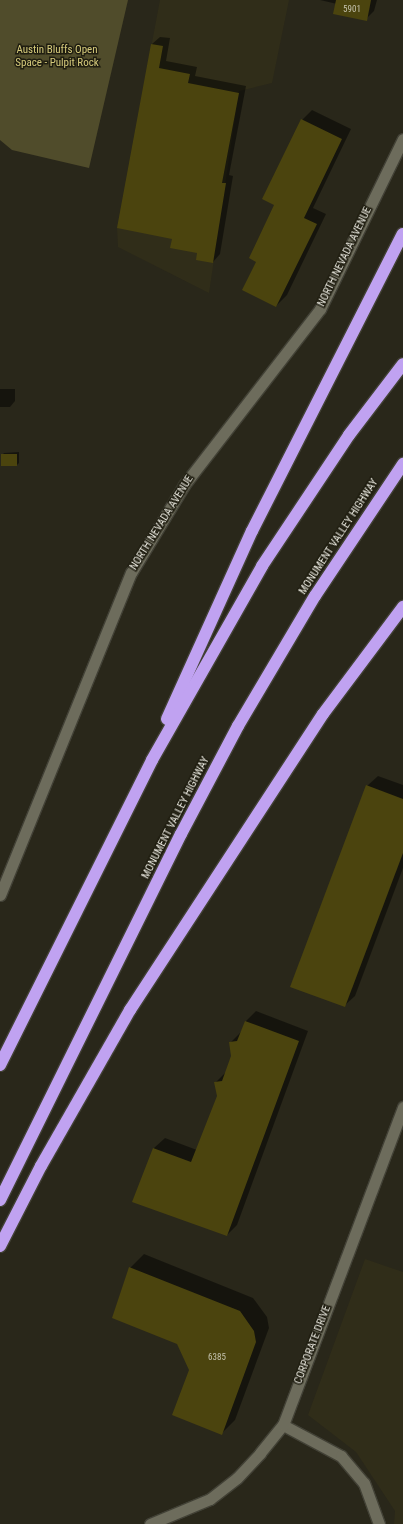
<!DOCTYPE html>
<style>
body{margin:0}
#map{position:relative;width:403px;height:1524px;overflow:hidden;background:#29271a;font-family:"Roboto Condensed",sans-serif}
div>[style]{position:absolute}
.built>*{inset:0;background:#302d19}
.green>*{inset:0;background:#504c2b}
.shadow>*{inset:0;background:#0007}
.building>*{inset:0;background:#4b440e;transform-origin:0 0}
.roads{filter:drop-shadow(1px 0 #424136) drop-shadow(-1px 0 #424136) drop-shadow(0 1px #424136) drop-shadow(0 -1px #424136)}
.minor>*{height:11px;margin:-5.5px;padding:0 5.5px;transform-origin:5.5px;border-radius:5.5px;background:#6d6c5c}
.tertiary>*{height:11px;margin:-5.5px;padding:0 5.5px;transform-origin:5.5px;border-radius:5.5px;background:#6d6c5c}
.secondary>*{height:11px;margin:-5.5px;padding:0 5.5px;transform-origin:5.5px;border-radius:5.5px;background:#6d6c5c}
.motorway>*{height:12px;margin:-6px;padding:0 6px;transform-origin:6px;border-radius:6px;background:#c0a2f1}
span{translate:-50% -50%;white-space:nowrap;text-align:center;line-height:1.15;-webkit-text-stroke:3px #1f1d10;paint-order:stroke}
.number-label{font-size:9px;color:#c5c3ae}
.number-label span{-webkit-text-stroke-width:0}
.park-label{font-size:11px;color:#d6cb7c}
.street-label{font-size:11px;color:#eeede4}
</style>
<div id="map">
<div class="built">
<div style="clip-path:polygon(160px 0,289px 0,272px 83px,239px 91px,209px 293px,118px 247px,117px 228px)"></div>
<div style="clip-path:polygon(365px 1259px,403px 1272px,403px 1524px,394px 1524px,395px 1511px,356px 1452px,308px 1415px)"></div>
</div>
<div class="green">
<div style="clip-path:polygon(0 0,128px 0,89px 168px,12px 150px,0 140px)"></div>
</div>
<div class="shadow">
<div style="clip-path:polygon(320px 0,377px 0,374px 11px,366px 19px,337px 4px)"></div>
<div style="clip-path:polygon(160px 37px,170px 38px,166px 61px,197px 67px,195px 76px,246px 86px,229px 175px,233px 176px,220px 254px,213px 262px,173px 238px,118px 227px,152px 44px)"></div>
<div style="clip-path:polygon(312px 110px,351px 129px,313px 208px,326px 214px,287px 295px,276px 306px,257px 261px,302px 120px)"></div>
<div style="clip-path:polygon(0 389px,15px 389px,15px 401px,10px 407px,0 407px)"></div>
<div style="clip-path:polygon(19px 452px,19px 463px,17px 465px,2px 455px,4px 453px)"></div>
<div style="clip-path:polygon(378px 776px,403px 785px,403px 868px,355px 996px,344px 1006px,367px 786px)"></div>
<div style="clip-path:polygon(256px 1011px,308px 1031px,237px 1225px,227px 1235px,133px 1201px,154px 1148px,165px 1138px,197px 1150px,218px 1096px,215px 1083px,226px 1072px,232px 1057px,230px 1043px,241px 1032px,246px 1021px)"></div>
<div style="clip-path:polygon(144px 1254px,253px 1298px,267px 1317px,269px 1328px,235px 1420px,221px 1434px,177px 1343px,130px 1268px)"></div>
</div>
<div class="building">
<div style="clip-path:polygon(336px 0,371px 0,367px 21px,333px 14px)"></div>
<div style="clip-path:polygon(151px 44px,163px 46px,159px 68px,190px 74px,188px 83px,239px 93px,222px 183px,226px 183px,213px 263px,196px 260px,197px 253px,170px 248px,172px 239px,117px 228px)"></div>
<div style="clip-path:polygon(301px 119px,342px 139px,304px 218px,317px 224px,276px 307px,242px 290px,256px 262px,249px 258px,274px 205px,262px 199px)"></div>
<div style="left:17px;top:454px;width:12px;height:16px;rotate:90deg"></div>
<div style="clip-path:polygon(366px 785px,403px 799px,403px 853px,345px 1007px,290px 987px)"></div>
<div style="clip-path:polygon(245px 1021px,299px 1041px,227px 1236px,132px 1202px,153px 1148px,191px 1162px,217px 1096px,214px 1082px,222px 1081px,231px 1056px,229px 1042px,237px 1041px)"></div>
<div style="clip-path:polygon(129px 1267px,240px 1311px,254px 1331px,256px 1342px,222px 1435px,172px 1415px,189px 1370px,177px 1344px,112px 1318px)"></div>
</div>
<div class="roads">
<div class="minor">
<div style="left:283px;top:1425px;width:66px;rotate:28.1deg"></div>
<div style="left:341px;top:1456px;width:35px;rotate:50deg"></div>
<div style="left:364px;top:1483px;width:44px;rotate:69.9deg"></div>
</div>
<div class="tertiary">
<div style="left:150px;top:1524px;width:65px;rotate:-22.6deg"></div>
<div style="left:210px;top:1499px;width:34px;rotate:-38deg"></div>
<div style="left:237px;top:1478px;width:34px;rotate:-47deg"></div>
<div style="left:260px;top:1453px;width:36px;rotate:-51deg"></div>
<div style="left:283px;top:1425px;width:340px;rotate:-69.3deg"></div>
</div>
<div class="secondary">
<div style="left:0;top:895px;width:348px;rotate:-67.9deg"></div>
<div style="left:131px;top:573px;width:103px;rotate:-58.9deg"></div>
<div style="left:184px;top:485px;width:222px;rotate:-52.3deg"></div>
<div style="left:320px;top:309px;width:189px;rotate:-64deg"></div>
</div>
<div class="motorway">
<div style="left:167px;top:719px;width:206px;rotate:-65.7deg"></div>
<div style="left:252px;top:531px;width:333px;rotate:-63.1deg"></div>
<div style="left:0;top:1065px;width:341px;rotate:-63.5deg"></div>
<div style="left:152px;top:760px;width:223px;rotate:-60.4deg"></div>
<div style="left:262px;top:566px;width:157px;rotate:-56.4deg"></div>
<div style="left:349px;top:435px;width:89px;rotate:-52.7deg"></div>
<div style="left:0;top:1200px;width:408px;rotate:-63.7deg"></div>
<div style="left:181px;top:834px;width:122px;rotate:-62.2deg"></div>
<div style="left:238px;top:726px;width:151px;rotate:-59.4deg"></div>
<div style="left:315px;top:596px;width:159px;rotate:-56.3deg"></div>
<div style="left:0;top:1246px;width:90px;rotate:-62.9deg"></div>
<div style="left:41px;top:1166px;width:180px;rotate:-60.3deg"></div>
<div style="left:130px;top:1010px;width:353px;rotate:-56.9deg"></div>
<div style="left:323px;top:714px;width:134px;rotate:-53.2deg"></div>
</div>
</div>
<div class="number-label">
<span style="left:352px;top:9px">5901</span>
<span style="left:217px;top:1357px">6385</span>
</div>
<div class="park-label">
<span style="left:57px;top:57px">Austin Bluffs Open<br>Space - Pulpit Rock</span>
</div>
<div class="street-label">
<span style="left:345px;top:257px;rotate:-64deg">NORTH NEVADA AVENUE</span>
<span style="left:162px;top:523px;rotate:-58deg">NORTH NEVADA AVENUE</span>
<span style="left:339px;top:537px;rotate:-57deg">MONUMENT VALLEY HIGHWAY</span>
<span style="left:176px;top:818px;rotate:-63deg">MONUMENT VALLEY HIGHWAY</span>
<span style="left:313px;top:1345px;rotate:-69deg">CORPORATE DRIVE</span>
</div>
</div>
